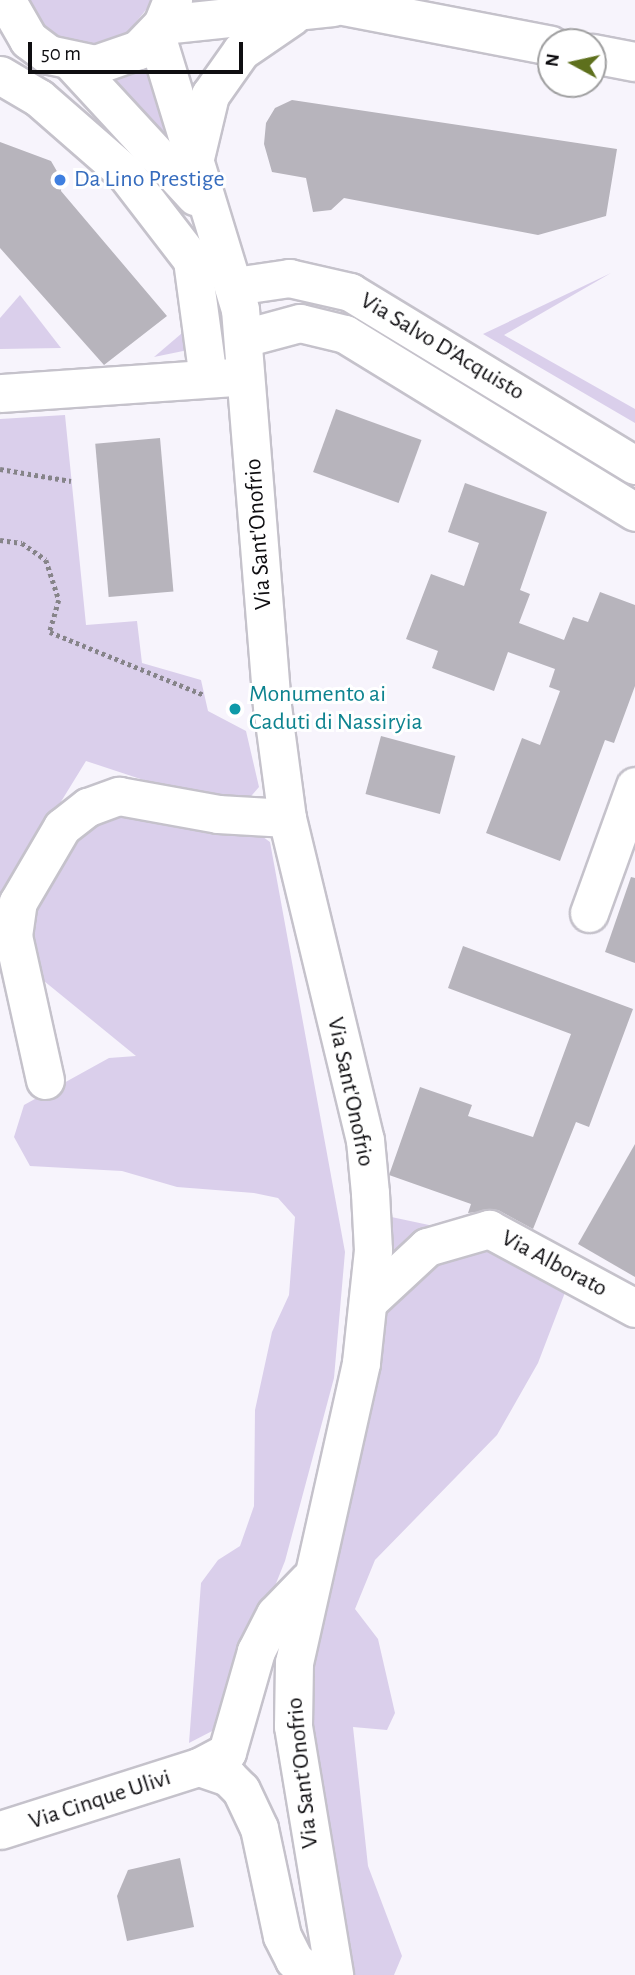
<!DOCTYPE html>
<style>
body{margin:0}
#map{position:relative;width:635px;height:1975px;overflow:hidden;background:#f7f4fc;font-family:"Alegreya Sans",sans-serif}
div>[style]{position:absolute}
.green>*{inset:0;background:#dacfeb}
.building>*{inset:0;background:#b7b4bc;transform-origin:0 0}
.path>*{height:4.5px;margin-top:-2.25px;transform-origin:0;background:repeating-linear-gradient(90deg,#868489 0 3.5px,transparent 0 7px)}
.roads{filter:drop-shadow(2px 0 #c5c2cb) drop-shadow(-2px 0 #c5c2cb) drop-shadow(0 2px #c5c2cb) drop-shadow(0 -2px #c5c2cb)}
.minor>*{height:37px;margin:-18.5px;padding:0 18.5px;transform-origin:18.5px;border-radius:18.5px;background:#fff}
.major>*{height:38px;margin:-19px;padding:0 19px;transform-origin:19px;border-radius:19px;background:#fff}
.dots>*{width:19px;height:19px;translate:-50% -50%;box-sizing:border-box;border:4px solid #fff;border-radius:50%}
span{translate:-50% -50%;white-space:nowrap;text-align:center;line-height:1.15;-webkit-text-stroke:6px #fff;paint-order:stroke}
.shop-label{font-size:24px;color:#366cbe}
.left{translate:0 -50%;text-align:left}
.street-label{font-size:24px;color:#0f0e11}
.culture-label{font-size:24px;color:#0d838f}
.north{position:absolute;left:537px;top:28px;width:70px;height:70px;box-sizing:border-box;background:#fff;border:2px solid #9f9fa0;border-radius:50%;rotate:278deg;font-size:19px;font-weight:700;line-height:28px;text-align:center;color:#0f0e11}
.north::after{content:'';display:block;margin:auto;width:24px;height:32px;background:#5e701d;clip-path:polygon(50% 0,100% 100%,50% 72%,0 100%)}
.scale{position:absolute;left:28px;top:42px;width:215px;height:32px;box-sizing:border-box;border:4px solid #0f0e11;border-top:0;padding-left:9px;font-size:21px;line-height:24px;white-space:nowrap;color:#0f0e11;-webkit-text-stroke:5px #fff;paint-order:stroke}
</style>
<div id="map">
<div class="green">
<div style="clip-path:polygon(25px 0,154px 0,123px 38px,80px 46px,40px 26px)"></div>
<div style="clip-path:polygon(148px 58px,171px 142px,112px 76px)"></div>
<div style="clip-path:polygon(611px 273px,504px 335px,635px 409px,635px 423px,483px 334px)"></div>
<div style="clip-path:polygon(20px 295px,61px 348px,0 349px,0 318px)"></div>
<div style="clip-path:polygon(188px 328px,188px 350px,154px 357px)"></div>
<div style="clip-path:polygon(65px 415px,86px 625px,137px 621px,142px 663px,201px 680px,208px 711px,246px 731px,259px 787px,246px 802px,186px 794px,86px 761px,0 901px,0 419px)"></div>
<div style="clip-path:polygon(148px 808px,252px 829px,270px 842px,345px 1252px,334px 1378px,285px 1561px,218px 1728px,189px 1743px,201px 1583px,218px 1560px,240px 1546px,254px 1506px,255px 1410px,272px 1332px,289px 1295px,295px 1217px,278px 1198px,254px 1193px,177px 1187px,122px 1171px,30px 1166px,14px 1137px,24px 1105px,109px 1058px,136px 1056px,44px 981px,24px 933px,74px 816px)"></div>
<div style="clip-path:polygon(382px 1215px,490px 1238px,569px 1282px,538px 1363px,497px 1435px,375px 1560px,355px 1609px,378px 1639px,395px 1713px,387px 1730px,353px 1727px,368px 1866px,402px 1956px,394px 1975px,351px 1975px,300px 1698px)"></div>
</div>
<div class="building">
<div style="clip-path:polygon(292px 100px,617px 149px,606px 216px,538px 235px,344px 198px,331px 210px,313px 212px,306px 178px,272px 172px,264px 144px,266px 123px,275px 108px)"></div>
<div style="clip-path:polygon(0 142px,51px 161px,62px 180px,61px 191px,167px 316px,104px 365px,0 248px)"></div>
<div style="left:336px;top:409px;width:91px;height:67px;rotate:20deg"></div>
<div style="left:160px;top:438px;width:154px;height:65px;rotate:85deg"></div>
<div style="clip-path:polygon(465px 483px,547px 512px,520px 590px,530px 594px,519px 623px,564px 640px,573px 617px,588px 622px,600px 592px,635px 605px,635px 686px,614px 743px,605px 740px,560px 861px,486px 833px,522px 738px,540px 745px,560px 691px,549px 687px,555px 669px,508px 652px,494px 691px,432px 668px,438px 651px,406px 639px,431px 574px,464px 586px,479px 543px,448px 532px)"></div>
<div style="left:381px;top:736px;width:77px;height:60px;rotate:15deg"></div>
<div style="clip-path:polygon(631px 877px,635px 878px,635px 963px,605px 952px)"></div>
<div style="clip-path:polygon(463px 946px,633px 1009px,589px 1127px,576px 1122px,533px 1229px,498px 1210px,468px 1213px,471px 1204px,389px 1175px,420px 1087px,472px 1105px,468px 1116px,533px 1137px,571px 1034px,448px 988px)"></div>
<div style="clip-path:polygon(635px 1144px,635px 1277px,578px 1244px)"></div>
<div style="clip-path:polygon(180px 1858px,194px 1927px,127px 1941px,117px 1896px,128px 1870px)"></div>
</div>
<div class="path">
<div style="left:0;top:469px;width:72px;rotate:9.6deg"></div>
<div style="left:0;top:540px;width:22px;rotate:8deg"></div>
<div style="left:22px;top:543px;width:29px;rotate:35deg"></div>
<div style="left:46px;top:560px;width:42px;rotate:72deg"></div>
<div style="left:59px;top:600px;width:33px;rotate:106deg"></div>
<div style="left:50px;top:632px;width:166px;rotate:22.2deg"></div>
</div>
<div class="roads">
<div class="minor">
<div style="left:156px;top:35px;width:287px;rotate:73deg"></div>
<div style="left:240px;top:309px;width:398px;rotate:85.4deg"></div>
<div style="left:272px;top:706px;width:113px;rotate:82.4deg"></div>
<div style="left:287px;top:818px;width:331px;rotate:76.4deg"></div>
<div style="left:365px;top:1140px;width:53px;rotate:84.6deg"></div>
<div style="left:370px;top:1193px;width:57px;rotate:87deg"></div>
<div style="left:373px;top:1250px;width:114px;rotate:96.1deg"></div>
<div style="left:361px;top:1363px;width:306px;rotate:102.6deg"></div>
<div style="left:294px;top:1662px;width:64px;rotate:90.9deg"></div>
<div style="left:293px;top:1726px;width:252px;rotate:80.6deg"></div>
<div style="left:73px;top:64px;width:180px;rotate:47.3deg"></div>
<div style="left:0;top:75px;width:45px;rotate:30.5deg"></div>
<div style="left:39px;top:98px;width:114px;rotate:41.1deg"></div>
<div style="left:125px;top:173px;width:110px;rotate:52.4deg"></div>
<div style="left:192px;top:260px;width:119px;rotate:82.3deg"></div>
<div style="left:194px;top:162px;width:69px;rotate:-76.6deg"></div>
<div style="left:210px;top:95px;width:54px;rotate:-54.8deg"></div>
<div style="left:241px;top:51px;width:62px;rotate:-34.5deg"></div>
<div style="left:235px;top:286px;width:55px;rotate:-8.4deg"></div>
<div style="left:289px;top:278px;width:63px;rotate:12.9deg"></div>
<div style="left:350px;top:292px;width:333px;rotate:31.3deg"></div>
<div style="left:244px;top:338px;width:58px;rotate:-15deg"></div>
<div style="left:300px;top:323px;width:46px;rotate:13.7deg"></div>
<div style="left:345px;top:334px;width:340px;rotate:31.5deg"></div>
<div style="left:0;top:393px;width:234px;rotate:-3.9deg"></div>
<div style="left:589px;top:913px;width:135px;rotate:-70.1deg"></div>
<div style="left:45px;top:1080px;width:148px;rotate:-102.5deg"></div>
<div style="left:13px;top:936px;width:34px;rotate:-82deg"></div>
<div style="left:18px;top:902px;width:87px;rotate:-59.6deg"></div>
<div style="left:62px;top:827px;width:33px;rotate:-38deg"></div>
<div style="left:88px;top:807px;width:33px;rotate:-20deg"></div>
<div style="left:119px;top:796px;width:101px;rotate:10.3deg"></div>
<div style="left:218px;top:814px;width:69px;rotate:3.3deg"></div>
<div style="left:370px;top:1300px;width:78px;rotate:-42.9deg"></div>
<div style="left:427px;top:1247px;width:65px;rotate:-16.2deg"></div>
<div style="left:489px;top:1229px;width:166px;rotate:28.4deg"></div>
<div style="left:308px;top:1580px;width:47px;rotate:134.1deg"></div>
<div style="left:275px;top:1614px;width:42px;rotate:117.2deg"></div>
<div style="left:256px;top:1651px;width:105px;rotate:106deg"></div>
<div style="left:227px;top:1752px;width:32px;rotate:152deg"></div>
<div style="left:199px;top:1767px;width:31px;rotate:19deg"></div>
<div style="left:228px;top:1777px;width:18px;rotate:45deg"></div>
<div style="left:241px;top:1790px;width:42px;rotate:64.7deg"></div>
<div style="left:259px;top:1828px;width:110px;rotate:78deg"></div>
<div style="left:282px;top:1936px;width:27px;rotate:63deg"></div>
<div style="left:294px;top:1960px;width:24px;rotate:38deg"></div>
<div style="left:0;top:1830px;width:209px;rotate:-17.6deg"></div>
</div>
<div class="major">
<div style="left:6px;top:0;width:46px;rotate:60.1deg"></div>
<div style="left:29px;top:40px;width:25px;rotate:37deg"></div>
<div style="left:49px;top:55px;width:48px;rotate:12deg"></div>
<div style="left:96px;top:65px;width:46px;rotate:-19.2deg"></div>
<div style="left:139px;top:50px;width:35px;rotate:-46deg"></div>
<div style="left:163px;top:25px;width:27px;rotate:-68deg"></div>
<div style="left:313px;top:0;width:242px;rotate:10.9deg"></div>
<div style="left:163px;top:25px;width:171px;rotate:-6deg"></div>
<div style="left:593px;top:54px;width:43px;rotate:10.8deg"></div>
</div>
</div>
<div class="dots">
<div style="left:60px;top:180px;background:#3f7fe0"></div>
<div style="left:235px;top:709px;background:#0f9aa8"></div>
</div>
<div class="shop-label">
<span class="left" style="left:74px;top:180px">Da Lino Prestige</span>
</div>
<div class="street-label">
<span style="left:442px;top:347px;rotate:31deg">Via Salvo D'Acquisto</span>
<span style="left:259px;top:534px;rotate:-94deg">Via Sant'Onofrio</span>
<span style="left:350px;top:1092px;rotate:78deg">Via Sant'Onofrio</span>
<span style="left:554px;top:1264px;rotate:28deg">Via Alborato</span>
<span style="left:303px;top:1773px;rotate:-96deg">Via Sant'Onofrio</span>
<span style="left:100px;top:1800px;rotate:-18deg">Via Cinque Ulivi</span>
</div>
<div class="culture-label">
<span class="left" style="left:249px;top:709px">Monumento ai<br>Caduti di Nassiryia</span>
</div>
<div class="north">N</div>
<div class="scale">50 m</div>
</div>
